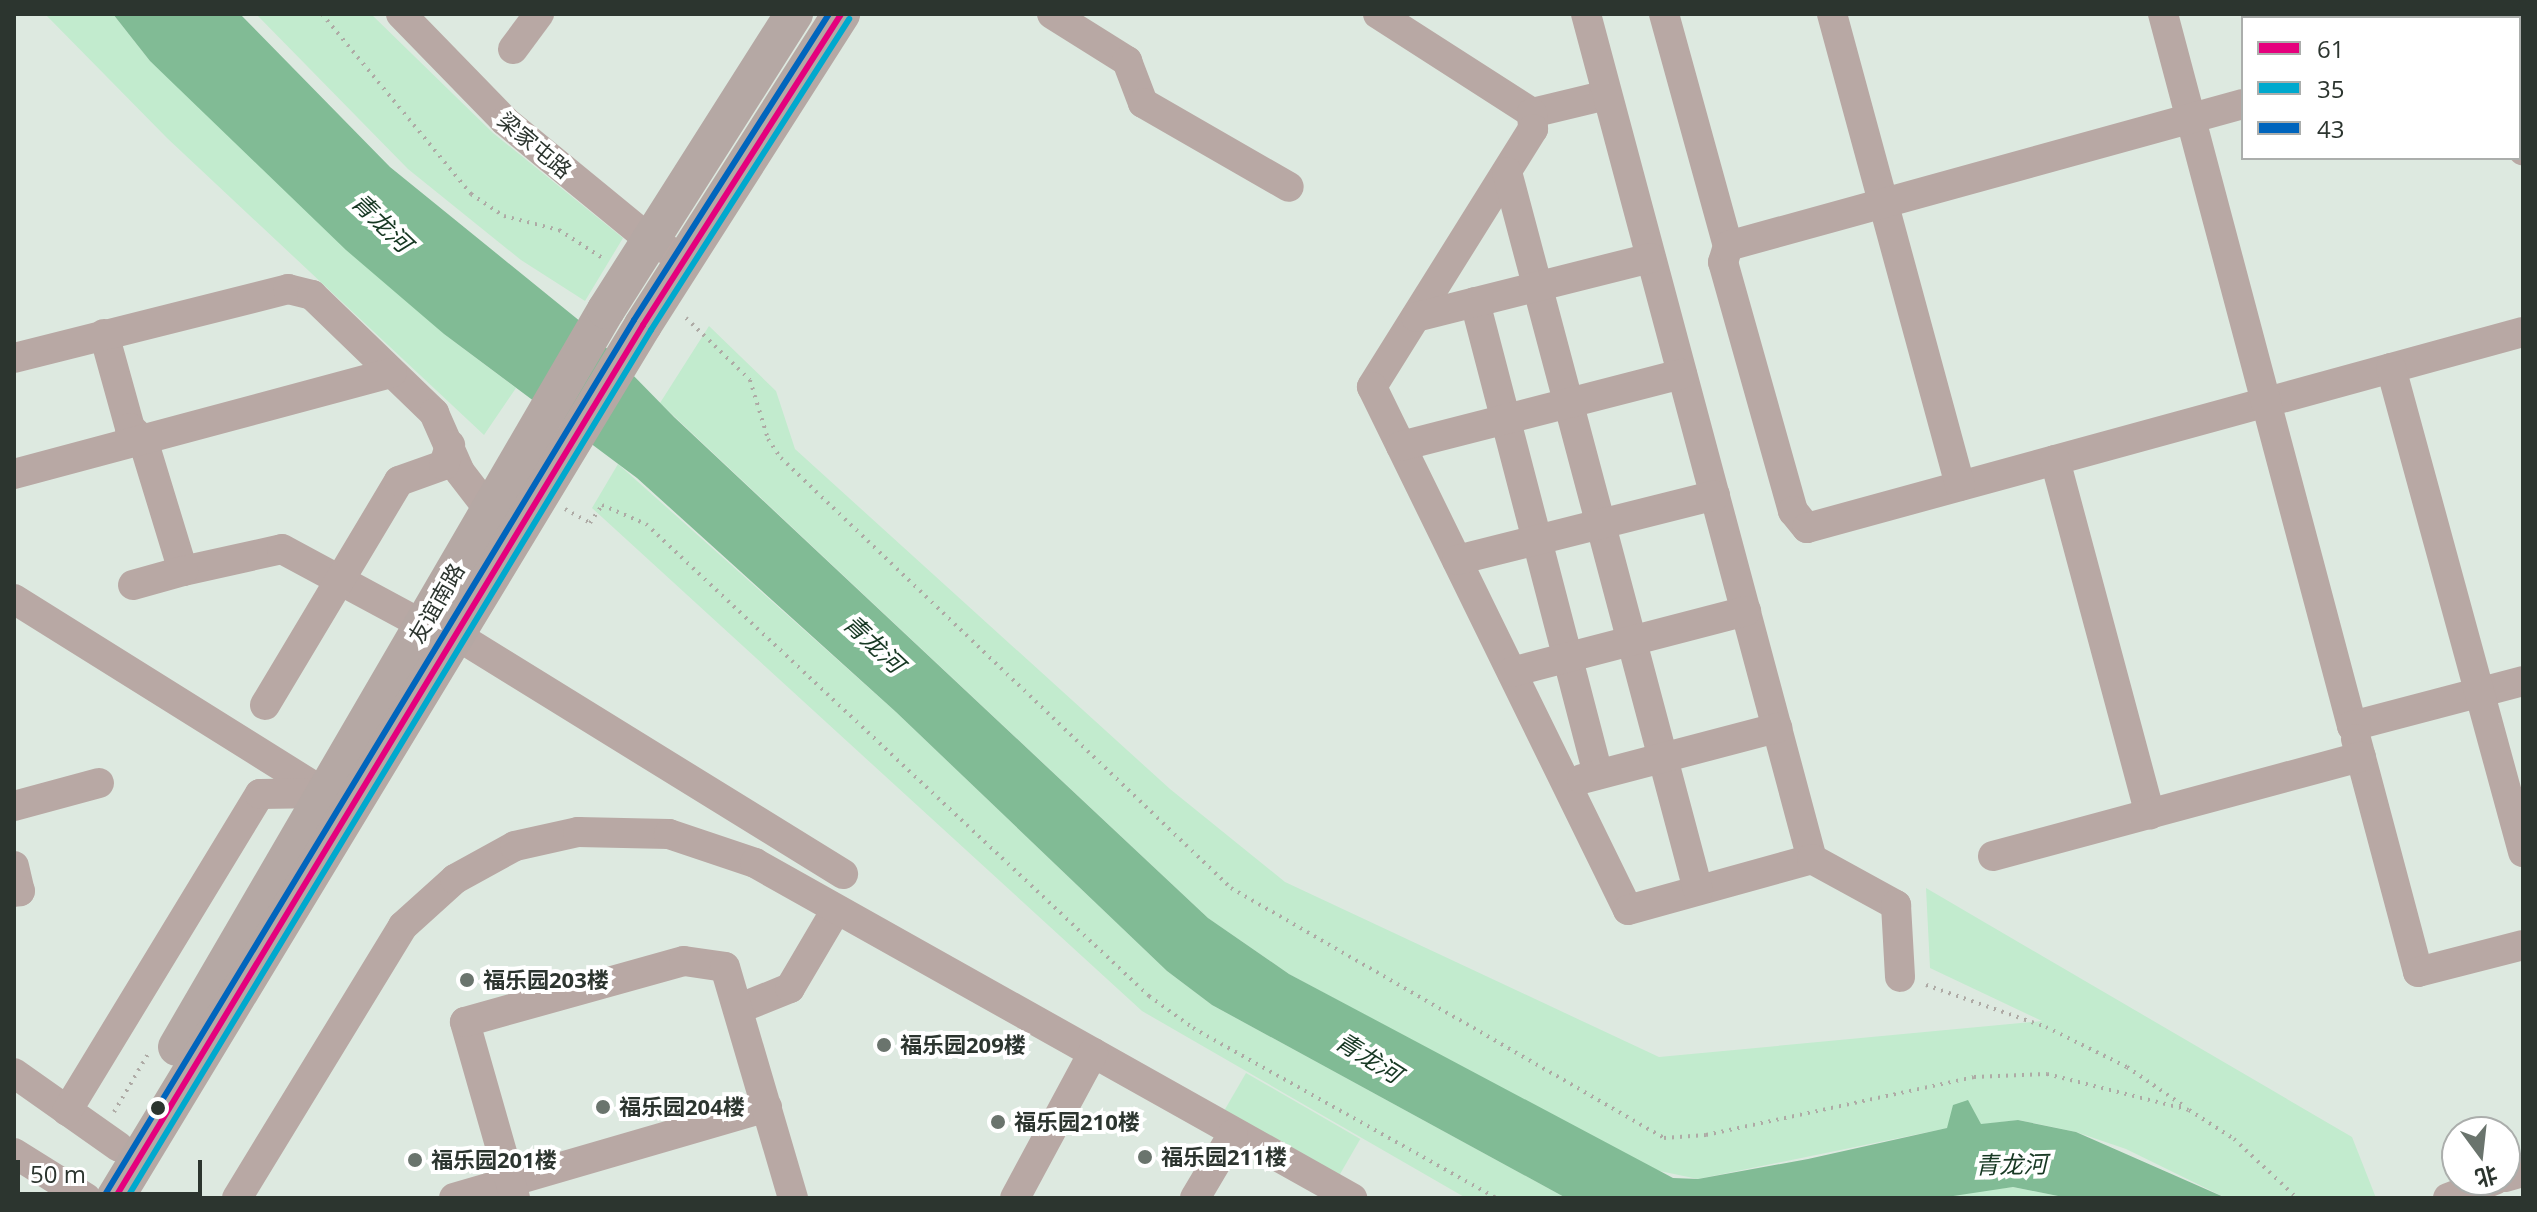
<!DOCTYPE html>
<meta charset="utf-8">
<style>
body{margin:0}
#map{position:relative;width:2537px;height:1212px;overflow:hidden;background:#dde9e0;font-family:"Open Sans","Noto Sans SC",sans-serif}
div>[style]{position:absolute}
.green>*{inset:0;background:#c2ebce;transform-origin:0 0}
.water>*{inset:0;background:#81bb95}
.path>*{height:4px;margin-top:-2px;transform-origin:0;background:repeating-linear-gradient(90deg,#aeaaa5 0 2px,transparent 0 8px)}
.minor>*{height:30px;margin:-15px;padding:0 15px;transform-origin:15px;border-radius:15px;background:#b8a8a4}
.major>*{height:38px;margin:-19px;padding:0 19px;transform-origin:19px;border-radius:19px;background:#b5a8a4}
.bus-1>*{height:6px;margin:-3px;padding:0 3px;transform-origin:3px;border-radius:3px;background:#e5007d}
.bus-2>*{height:6px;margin:-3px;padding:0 3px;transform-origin:3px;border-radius:3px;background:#00a9ce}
.bus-3>*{height:6px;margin:-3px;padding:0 3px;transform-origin:3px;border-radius:3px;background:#0065bd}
.dots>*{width:22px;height:22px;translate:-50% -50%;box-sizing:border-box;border:4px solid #fff;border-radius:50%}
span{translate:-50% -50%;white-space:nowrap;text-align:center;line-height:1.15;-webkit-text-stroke:8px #fff;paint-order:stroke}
.street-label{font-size:22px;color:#2c352f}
.poi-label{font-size:22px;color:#2c352f;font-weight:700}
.left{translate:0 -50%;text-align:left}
.water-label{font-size:24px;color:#173823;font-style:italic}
.frame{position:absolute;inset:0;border:16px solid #2c352f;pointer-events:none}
.legend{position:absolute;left:2241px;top:16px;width:280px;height:144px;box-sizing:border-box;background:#fff;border:2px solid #abaeac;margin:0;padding:10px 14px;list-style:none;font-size:24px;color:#2c352f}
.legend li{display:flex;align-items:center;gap:16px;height:40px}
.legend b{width:40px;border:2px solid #abaeac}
.north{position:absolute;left:2441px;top:1116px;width:80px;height:80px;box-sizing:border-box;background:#fff;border:2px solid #abaeac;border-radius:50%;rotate:165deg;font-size:22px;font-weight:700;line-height:32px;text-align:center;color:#2c352f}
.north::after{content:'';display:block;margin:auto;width:28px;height:36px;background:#6a746d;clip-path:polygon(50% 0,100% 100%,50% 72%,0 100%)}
.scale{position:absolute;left:16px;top:1160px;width:186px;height:36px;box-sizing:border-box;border:4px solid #2c352f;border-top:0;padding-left:10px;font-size:24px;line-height:28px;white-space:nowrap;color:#2c352f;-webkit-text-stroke:6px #fff;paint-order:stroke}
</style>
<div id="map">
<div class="green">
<div style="clip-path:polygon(45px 14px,113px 14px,150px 61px,444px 334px,516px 388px,484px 435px,167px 138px)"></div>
<div style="clip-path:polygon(256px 14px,371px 14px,493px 133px,623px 238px,585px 301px,521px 260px,408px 169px)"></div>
<div style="clip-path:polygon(709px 326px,776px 391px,795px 449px,1170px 789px,1285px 882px,1659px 1057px,2042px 1021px,1930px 968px,1926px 888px,2352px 1137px,2376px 1198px,2226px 1198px,2126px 1149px,2076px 1132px,2019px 1120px,1948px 1128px,1698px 1179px,1650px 1169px,1289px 974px,1208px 918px,660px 403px)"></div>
<div style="clip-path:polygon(618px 464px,896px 712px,1167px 971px,1212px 1005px,1566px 1198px,1466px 1198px,1142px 1011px,592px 508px)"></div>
<div style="left:1246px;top:1073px;width:132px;height:44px;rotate:30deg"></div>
<div style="clip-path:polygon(2013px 1187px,2068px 1198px,1940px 1198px,1971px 1192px)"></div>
</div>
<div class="water">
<div style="clip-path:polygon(113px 14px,240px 14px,390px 167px,581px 322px,674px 417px,1208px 918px,1289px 974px,1673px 1178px,1698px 1179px,1808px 1159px,1947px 1128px,1953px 1105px,1968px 1100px,1981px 1124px,2018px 1120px,2076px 1132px,2226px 1198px,2068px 1198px,2013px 1187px,1940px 1198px,1566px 1198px,1212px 1005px,1167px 971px,896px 712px,637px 478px,444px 334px,346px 250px,150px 61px)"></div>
</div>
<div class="path">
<div style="left:322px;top:14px;width:234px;rotate:50.4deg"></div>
<div style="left:471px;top:194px;width:40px;rotate:34deg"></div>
<div style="left:504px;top:216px;width:57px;rotate:14.3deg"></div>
<div style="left:559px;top:230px;width:54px;rotate:32.8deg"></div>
<div style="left:686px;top:318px;width:89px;rotate:44.1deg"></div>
<div style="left:750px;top:380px;width:62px;rotate:73deg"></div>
<div style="left:768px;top:439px;width:23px;rotate:56deg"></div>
<div style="left:781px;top:458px;width:622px;rotate:43.7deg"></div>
<div style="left:1231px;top:888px;width:500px;rotate:30deg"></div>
<div style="left:1664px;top:1138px;width:42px;rotate:-4.1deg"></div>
<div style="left:1706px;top:1135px;width:274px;rotate:-12.2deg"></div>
<div style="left:1974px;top:1077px;width:73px;rotate:-2.4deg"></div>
<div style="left:2047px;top:1074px;width:146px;rotate:14.2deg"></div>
<div style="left:2189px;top:1110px;width:54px;rotate:32.8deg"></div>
<div style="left:2234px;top:1139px;width:86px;rotate:43.1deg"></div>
<div style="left:565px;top:509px;width:29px;rotate:29deg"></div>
<div style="left:590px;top:523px;width:22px;rotate:-56deg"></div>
<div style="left:602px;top:505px;width:48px;rotate:23.4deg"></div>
<div style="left:646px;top:524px;width:690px;rotate:43.18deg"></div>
<div style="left:1149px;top:996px;width:54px;rotate:36deg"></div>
<div style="left:1193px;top:1028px;width:347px;rotate:29.3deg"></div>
<div style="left:1926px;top:985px;width:127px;rotate:19.3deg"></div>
<div style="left:2046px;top:1027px;width:90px;rotate:26.3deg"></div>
<div style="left:2127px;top:1067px;width:69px;rotate:34.4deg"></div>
<div style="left:114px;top:1112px;width:67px;rotate:-59.6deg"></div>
</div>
<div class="minor">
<div style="left:401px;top:14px;width:149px;rotate:45.8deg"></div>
<div style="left:505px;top:121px;width:189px;rotate:39.4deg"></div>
<div style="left:651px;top:241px;width:19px;rotate:28deg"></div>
<div style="left:1052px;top:14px;width:89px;rotate:32.1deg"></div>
<div style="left:1127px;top:61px;width:45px;rotate:69.1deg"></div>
<div style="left:1143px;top:103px;width:168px;rotate:29.9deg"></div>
<div style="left:1378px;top:14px;width:183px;rotate:32.7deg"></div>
<div style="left:1532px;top:113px;width:77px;rotate:-13.5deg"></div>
<div style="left:1586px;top:14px;width:875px;rotate:75.03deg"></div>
<div style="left:1664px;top:14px;width:241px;rotate:74.6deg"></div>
<div style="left:1728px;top:246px;width:17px;rotate:107deg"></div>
<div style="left:1723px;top:262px;width:259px;rotate:74.3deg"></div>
<div style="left:1793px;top:511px;width:22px;rotate:51deg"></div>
<div style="left:1807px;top:528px;width:742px;rotate:-15.31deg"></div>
<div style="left:1832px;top:14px;width:489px;rotate:74.8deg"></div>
<div style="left:2163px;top:14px;width:737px;rotate:75.13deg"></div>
<div style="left:2352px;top:726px;width:177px;rotate:-14.7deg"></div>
<div style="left:2487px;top:14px;width:4px;rotate:76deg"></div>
<div style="left:2519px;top:29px;width:4px;rotate:-14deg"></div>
<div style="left:513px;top:49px;width:44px;rotate:-53.4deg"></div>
<div style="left:1532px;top:113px;width:16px;rotate:86deg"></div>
<div style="left:1533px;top:129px;width:304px;rotate:122deg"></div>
<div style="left:1372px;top:387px;width:582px;rotate:63.92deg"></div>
<div style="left:1628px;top:910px;width:191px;rotate:-15.5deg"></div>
<div style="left:1812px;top:859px;width:96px;rotate:28.7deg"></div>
<div style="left:1896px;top:905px;width:72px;rotate:86.8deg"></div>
<div style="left:2519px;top:135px;width:16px;rotate:75deg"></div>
<div style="left:1507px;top:172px;width:743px;rotate:75.1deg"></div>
<div style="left:1728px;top:246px;width:534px;rotate:-15.42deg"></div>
<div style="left:1475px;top:302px;width:488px;rotate:75.4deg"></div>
<div style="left:1416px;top:317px;width:242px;rotate:-14.1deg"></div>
<div style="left:104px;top:334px;width:98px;rotate:74.5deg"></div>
<div style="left:130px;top:428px;width:18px;rotate:43deg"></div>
<div style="left:143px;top:440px;width:137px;rotate:73deg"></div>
<div style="left:183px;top:571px;width:101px;rotate:-12.5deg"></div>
<div style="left:282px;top:549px;width:160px;rotate:28.3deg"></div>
<div style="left:14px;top:358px;width:283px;rotate:-14.1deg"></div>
<div style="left:288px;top:289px;width:25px;rotate:14deg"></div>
<div style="left:312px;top:295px;width:170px;rotate:44deg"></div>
<div style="left:434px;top:413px;width:64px;rotate:66.2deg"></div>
<div style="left:460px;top:472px;width:49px;rotate:52.4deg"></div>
<div style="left:2391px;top:368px;width:502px;rotate:74.74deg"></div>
<div style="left:1401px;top:446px;width:290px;rotate:-14.4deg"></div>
<div style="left:2055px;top:460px;width:367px;rotate:75deg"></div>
<div style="left:14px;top:474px;width:391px;rotate:-15deg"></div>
<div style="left:1457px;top:560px;width:266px;rotate:-14.1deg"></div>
<div style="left:133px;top:585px;width:52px;rotate:-15.6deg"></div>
<div style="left:14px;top:599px;width:367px;rotate:32deg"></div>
<div style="left:456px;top:635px;width:455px;rotate:31.7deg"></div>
<div style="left:1512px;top:672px;width:242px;rotate:-14.6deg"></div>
<div style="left:265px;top:705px;width:261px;rotate:-59.1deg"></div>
<div style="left:399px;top:481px;width:48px;rotate:-19.6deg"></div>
<div style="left:444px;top:465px;width:21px;rotate:-73deg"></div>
<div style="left:2356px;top:739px;width:241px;rotate:75.1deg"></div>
<div style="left:2418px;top:972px;width:108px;rotate:-14.4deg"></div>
<div style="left:1582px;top:779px;width:202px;rotate:-14.7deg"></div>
<div style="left:14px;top:806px;width:88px;rotate:-15.1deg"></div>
<div style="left:1993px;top:856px;width:381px;rotate:-15.1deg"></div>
<div style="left:14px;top:866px;width:26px;rotate:77deg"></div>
<div style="left:20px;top:891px;width:6px;rotate:171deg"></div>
<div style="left:738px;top:1009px;width:56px;rotate:-22deg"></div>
<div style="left:790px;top:988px;width:91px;rotate:-59.5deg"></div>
<div style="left:14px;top:1073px;width:128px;rotate:35.2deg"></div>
<div style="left:67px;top:1111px;width:371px;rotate:-58.7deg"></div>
<div style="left:260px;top:794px;width:65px;rotate:-0.9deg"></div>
<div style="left:14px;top:1153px;width:85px;rotate:32deg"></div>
<div style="left:2505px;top:1177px;width:19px;rotate:-16deg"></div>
<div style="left:237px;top:1198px;width:319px;rotate:-58.6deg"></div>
<div style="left:403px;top:926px;width:70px;rotate:-42.1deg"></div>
<div style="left:455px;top:879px;width:68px;rotate:-28.8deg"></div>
<div style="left:515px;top:846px;width:65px;rotate:-12.5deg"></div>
<div style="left:578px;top:832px;width:91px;rotate:1.3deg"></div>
<div style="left:669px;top:834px;width:91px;rotate:18.6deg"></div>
<div style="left:755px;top:863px;width:685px;rotate:29.3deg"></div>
<div style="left:454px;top:1198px;width:326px;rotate:-16.2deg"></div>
<div style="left:515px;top:1198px;width:183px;rotate:-105.9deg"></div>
<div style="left:465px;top:1022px;width:227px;rotate:-15.6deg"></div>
<div style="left:684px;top:961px;width:41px;rotate:8.3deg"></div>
<div style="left:725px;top:967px;width:241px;rotate:73.6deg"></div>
<div style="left:1015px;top:1198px;width:165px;rotate:-61.7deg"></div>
<div style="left:1195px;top:1198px;width:74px;rotate:-59.3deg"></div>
<div style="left:2448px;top:1198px;width:50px;rotate:-21deg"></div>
</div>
<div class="major">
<div style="left:177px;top:1047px;width:853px;rotate:-59.8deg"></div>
<div style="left:606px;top:310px;width:351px;rotate:-57.6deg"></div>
<div style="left:115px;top:1198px;width:1020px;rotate:-58.83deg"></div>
<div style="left:643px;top:325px;width:369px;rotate:-57.5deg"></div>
</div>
<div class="bus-1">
<div style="left:115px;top:1198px;width:1020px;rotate:-58.83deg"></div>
<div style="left:643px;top:325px;width:369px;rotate:-57.5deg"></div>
</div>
<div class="bus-2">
<div style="left:127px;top:1198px;width:1014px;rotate:-58.88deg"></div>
<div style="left:651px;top:330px;width:369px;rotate:-57.5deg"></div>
</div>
<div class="bus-3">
<div style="left:106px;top:1193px;width:1020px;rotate:-58.83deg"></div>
<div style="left:634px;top:320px;width:363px;rotate:-57.5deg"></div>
</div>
<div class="dots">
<div style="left:467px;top:980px;background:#6a746d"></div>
<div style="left:884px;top:1045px;background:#6a746d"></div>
<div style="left:603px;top:1107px;background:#6a746d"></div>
<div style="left:158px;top:1108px;background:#2c352f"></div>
<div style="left:998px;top:1122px;background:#6a746d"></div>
<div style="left:1145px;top:1157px;background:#6a746d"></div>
<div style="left:415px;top:1160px;background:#6a746d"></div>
</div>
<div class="street-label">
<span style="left:535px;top:145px;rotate:40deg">梁家屯路</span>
<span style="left:436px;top:603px;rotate:-60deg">友谊南路</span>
</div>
<div class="poi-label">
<span class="left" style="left:483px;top:980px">福乐园203楼</span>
<span class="left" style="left:900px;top:1045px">福乐园209楼</span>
<span class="left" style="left:619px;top:1107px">福乐园204楼</span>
<span class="left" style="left:1014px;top:1122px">福乐园210楼</span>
<span class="left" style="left:1161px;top:1157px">福乐园211楼</span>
<span class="left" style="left:431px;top:1160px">福乐园201楼</span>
</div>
<div class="water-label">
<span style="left:382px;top:222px;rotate:44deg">青龙河</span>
<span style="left:874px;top:643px;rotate:43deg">青龙河</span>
<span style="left:1369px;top:1057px;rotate:32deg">青龙河</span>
<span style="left:2011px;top:1164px;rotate:-1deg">青龙河</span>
</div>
<div class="frame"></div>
<ul class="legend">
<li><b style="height:10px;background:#e5007d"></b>61</li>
<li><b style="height:10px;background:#00a9ce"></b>35</li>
<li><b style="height:10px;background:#0065bd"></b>43</li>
</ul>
<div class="north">北</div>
<div class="scale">50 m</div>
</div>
